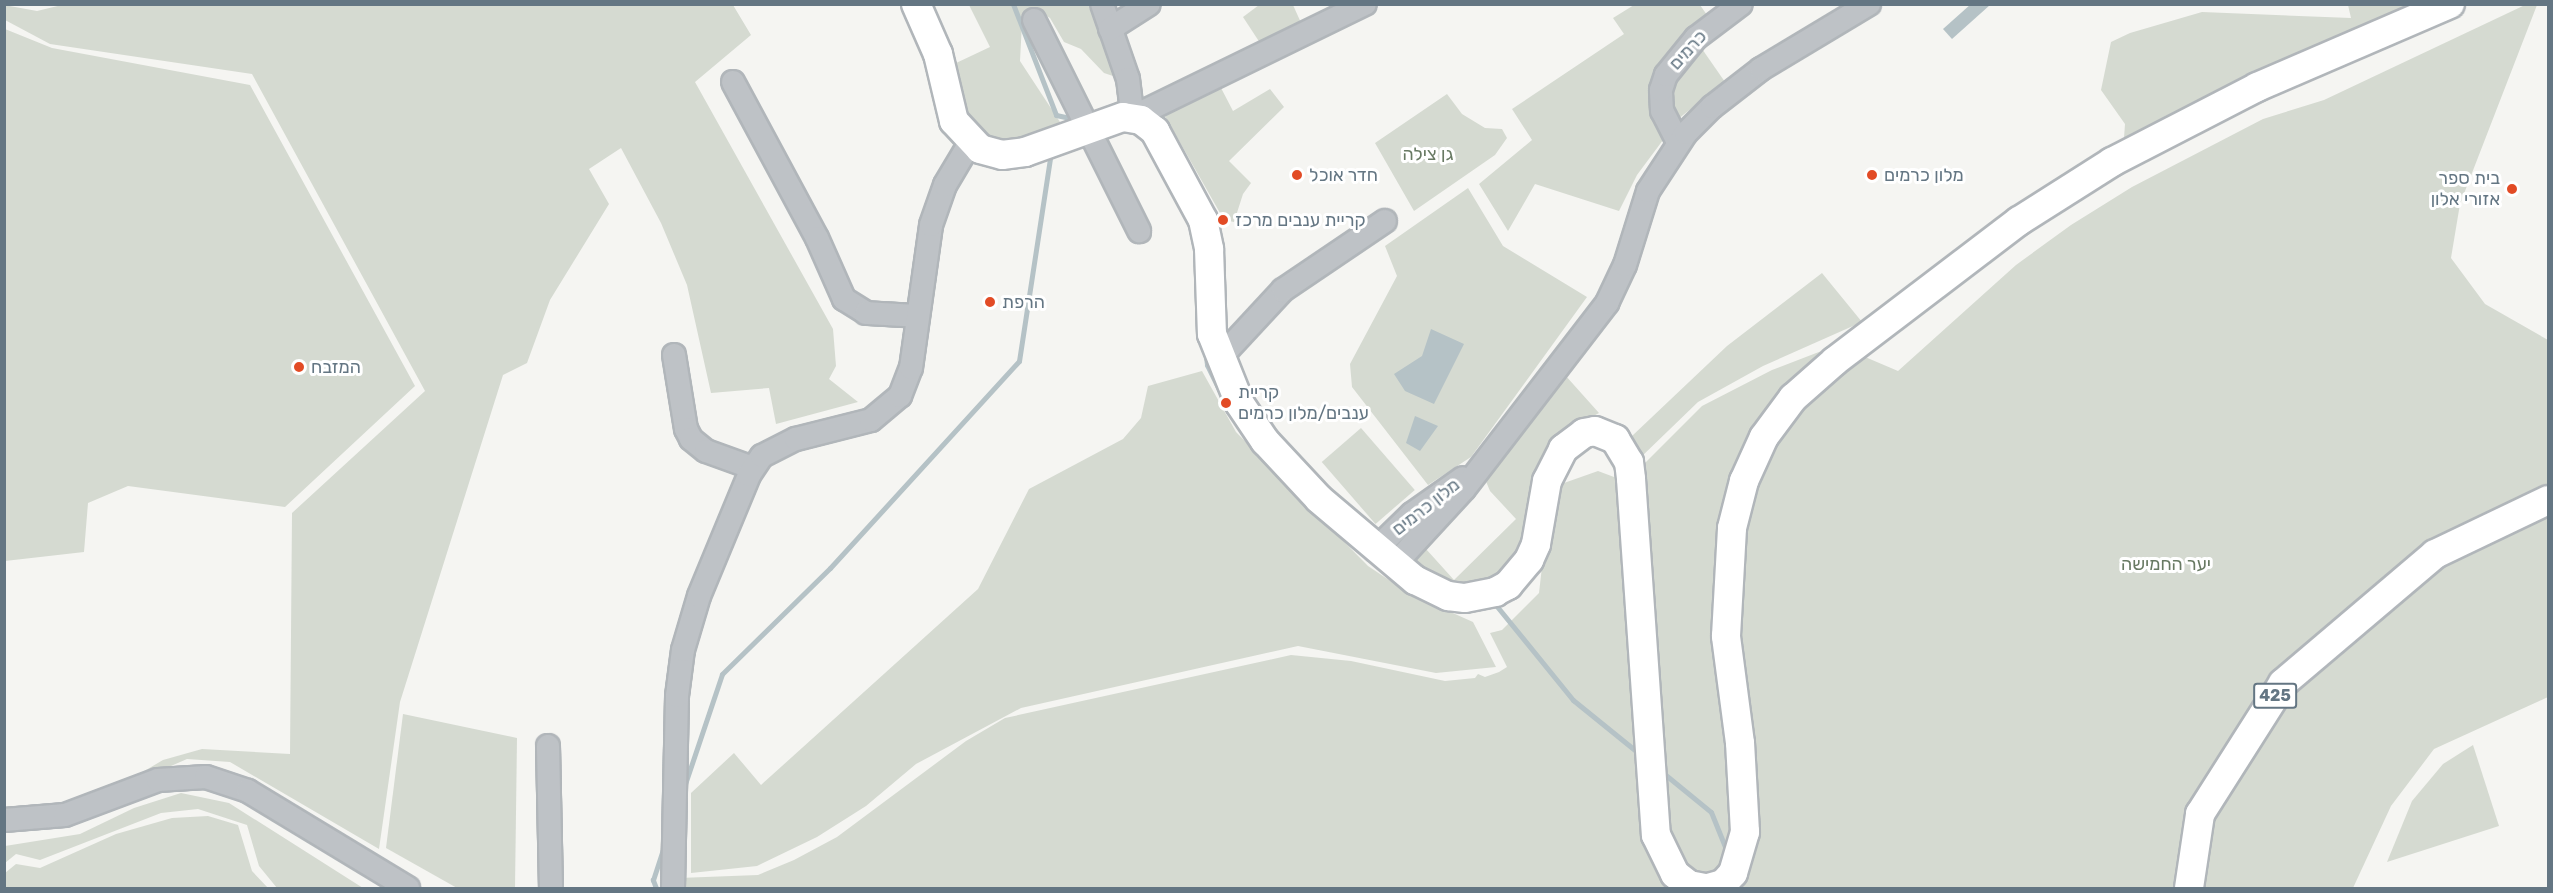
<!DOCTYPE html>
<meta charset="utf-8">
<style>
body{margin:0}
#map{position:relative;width:2553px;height:893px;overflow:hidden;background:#f5f5f2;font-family:Rubik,Heebo,sans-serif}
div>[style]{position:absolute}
.green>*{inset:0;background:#d5dad1;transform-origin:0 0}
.water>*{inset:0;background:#b5c2c6}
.stream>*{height:5px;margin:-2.5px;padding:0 2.5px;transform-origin:2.5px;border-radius:2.5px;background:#b5c2c6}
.roads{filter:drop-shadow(2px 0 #b1b6ba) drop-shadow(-2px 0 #b1b6ba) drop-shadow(0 2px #b1b6ba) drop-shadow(0 -2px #b1b6ba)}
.minor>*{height:22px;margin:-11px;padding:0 11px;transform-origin:11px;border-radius:11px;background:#bec2c6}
.major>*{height:28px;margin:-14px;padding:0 14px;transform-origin:14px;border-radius:14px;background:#fff}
.dots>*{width:16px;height:16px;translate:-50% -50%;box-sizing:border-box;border:3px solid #fff;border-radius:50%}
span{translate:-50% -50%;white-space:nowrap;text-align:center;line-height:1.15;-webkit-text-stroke:6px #fff;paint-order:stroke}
.shield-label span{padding:2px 4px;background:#fff;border:2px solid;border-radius:4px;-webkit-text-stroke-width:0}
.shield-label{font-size:16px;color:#647683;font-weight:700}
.street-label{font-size:18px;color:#647683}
.park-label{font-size:18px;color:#687a63}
.poi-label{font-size:18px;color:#647683}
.left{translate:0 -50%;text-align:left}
.right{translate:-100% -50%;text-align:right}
.frame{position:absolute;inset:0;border:6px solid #647683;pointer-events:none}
</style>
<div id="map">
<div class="green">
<div style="clip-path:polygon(66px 4px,733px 5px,751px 35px,695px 82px,833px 329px,836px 366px,829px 379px,858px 402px,776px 424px,769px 388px,711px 393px,687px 285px,661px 223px,621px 148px,589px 169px,609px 204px,550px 300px,527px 363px,503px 375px,400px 702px,379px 849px,230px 762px,187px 759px,100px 797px,163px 760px,202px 749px,290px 754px,292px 513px,425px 391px,252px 74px,50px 44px,5px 20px,4px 5px,37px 11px)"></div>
<div style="clip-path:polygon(1088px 4px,1117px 71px,1113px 76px,1104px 73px,1081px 49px,1064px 42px,1050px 18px,1039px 11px,1022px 23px,1020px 61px,1060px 122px,1037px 137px,1007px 144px,983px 139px,963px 109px,954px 64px,990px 47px,969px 5px)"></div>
<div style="clip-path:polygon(1259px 5px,1293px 5px,1302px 25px,1262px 46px,1243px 17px)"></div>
<div style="clip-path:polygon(1634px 5px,1700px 5px,1707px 15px,1659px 63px,1652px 92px,1663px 140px,1637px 175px,1619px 211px,1535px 184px,1508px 231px,1479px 184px,1532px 140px,1512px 109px,1624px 34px,1613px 18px)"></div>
<div style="clip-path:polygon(2348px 5px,2415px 5px,2276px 62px,2124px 138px,2125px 124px,2101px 90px,2111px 42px,2130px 33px,2202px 12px,2351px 18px)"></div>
<div style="clip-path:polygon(2525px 5px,2537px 5px,2460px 204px,2451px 258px,2485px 304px,2548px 340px,2548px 697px,2434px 749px,2391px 806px,2353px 888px,678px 888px,679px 878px,758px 875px,794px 860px,837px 837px,966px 741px,1005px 718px,1291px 655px,1351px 661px,1445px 681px,1475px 678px,1478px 674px,1485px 677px,1499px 672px,1507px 667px,1490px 633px,1502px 630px,1539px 593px,1548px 514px,1564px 483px,1598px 471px,1622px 480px,1636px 472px,1702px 406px,1772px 370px,1837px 345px,1898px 371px,2016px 265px,2071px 225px,2132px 187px,2263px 119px,2324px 100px)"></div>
<div style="clip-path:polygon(5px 29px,52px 48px,250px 85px,415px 386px,285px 507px,128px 486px,88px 503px,84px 552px,5px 561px)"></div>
<div style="clip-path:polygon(1700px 46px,1725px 82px,1678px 119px,1670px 107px,1670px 87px)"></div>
<div style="clip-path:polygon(1220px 86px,1233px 111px,1270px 89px,1284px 107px,1229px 161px,1251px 183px,1243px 194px,1234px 222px,1224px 220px,1165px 116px)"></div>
<div style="clip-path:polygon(1447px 94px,1462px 114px,1485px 128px,1502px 129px,1507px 138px,1495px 155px,1414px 211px,1375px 143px)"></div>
<div style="clip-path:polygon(1468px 188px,1503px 246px,1587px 297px,1471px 457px,1428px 485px,1352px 387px,1350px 364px,1397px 276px,1385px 246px)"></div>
<div style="clip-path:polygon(1822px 273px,1862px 322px,1763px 366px,1698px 402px,1639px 459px,1632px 436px,1727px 346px)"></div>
<div style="clip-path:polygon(1202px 371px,1236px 432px,1368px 566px,1410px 594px,1473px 622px,1496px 667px,1436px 673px,1298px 646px,1021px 708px,916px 764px,866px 806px,817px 837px,757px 866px,691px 873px,691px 793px,734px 753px,761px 785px,978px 589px,1029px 489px,1123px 439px,1141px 418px,1148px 386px)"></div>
<div style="clip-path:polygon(1565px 375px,1599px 413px,1556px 436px,1544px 455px,1518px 557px,1486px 581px,1462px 585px,1446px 582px,1411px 563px,1426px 549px,1454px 580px,1516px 519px,1490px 491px,1485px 479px)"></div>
<div style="left:1361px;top:428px;width:82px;height:52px;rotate:49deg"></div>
<div style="clip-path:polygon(403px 714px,517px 738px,515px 888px,457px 888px,386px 848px)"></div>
<div style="clip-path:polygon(2473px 745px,2499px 826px,2387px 862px,2412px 801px,2443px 764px)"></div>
<div style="clip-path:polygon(181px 793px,229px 803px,363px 888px,277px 888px,259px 866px,247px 825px,198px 809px,161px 813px,40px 860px,16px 854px,5px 863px,5px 846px,80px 834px,134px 808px)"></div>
<div style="clip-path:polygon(208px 816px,238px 825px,252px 871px,268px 888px,5px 888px,5px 873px,16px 864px,40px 868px,116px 834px,172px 818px)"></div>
</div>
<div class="water">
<div style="clip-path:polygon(1971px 4px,1990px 5px,1952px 39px,1943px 29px)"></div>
<div style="clip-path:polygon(1431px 329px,1464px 344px,1434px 404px,1405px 391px,1394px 374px,1422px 356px)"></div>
<div style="clip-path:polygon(1415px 416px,1438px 426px,1420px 451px,1406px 443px)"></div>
</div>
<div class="stream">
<div style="left:1013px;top:4px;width:119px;rotate:68.8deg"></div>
<div style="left:1056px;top:115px;width:19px;rotate:12deg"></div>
<div style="left:1205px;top:350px;width:15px;rotate:82deg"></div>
<div style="left:1207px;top:365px;width:32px;rotate:64deg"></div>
<div style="left:1495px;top:604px;width:124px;rotate:50.9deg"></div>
<div style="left:1573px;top:700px;width:87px;rotate:39deg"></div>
<div style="left:1662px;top:772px;width:63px;rotate:39.2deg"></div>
<div style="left:1711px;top:812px;width:45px;rotate:68deg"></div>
<div style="left:684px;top:787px;width:119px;rotate:-71.4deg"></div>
<div style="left:722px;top:674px;width:151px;rotate:-44.5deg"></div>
<div style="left:830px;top:568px;width:280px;rotate:-47.6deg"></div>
<div style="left:1019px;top:361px;width:210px;rotate:-81.3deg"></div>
<div style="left:656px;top:888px;width:9px;rotate:-111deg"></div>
<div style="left:653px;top:880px;width:35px;rotate:-72deg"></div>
</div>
<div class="roads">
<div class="minor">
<div style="left:1102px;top:4px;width:79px;rotate:70.9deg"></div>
<div style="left:1128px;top:79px;width:38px;rotate:83deg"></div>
<div style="left:1133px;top:117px;width:258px;rotate:-26deg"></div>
<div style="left:1034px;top:20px;width:236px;rotate:63.5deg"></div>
<div style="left:1110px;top:29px;width:46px;rotate:-32.7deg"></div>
<div style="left:733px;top:82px;width:177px;rotate:61.7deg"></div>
<div style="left:817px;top:238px;width:67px;rotate:66.1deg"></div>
<div style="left:844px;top:299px;width:26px;rotate:32deg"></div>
<div style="left:866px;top:313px;width:52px;rotate:3.3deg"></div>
<div style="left:1678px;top:142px;width:35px;rotate:-117deg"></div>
<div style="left:1662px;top:111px;width:21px;rotate:-93deg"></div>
<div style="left:1661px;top:90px;width:16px;rotate:-72deg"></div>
<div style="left:1666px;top:75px;width:48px;rotate:-51deg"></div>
<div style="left:1696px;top:38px;width:56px;rotate:-37.1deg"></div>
<div style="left:674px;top:355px;width:75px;rotate:80.8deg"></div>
<div style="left:686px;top:429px;width:11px;rotate:63deg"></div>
<div style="left:691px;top:439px;width:19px;rotate:39deg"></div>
<div style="left:706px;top:451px;width:50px;rotate:19.9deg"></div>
<div style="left:1219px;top:359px;width:94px;rotate:-47.2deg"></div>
<div style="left:1283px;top:290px;width:123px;rotate:-34.1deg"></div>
<div style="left:1375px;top:550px;width:52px;rotate:-44.2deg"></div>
<div style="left:1412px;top:514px;width:62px;rotate:-35.2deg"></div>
<div style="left:1394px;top:565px;width:103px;rotate:-47.4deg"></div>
<div style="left:1464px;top:489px;width:235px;rotate:-52.4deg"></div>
<div style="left:1607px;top:303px;width:42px;rotate:-64.7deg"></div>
<div style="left:1625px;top:265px;width:77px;rotate:-72.7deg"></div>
<div style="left:1648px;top:191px;width:69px;rotate:-56.8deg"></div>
<div style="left:1686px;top:133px;width:37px;rotate:-45deg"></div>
<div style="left:1712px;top:107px;width:62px;rotate:-37.8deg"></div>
<div style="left:1761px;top:69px;width:126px;rotate:-31deg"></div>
<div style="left:548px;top:746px;width:142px;rotate:88.8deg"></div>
<div style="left:4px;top:820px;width:61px;rotate:-4.7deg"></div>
<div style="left:65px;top:815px;width:99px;rotate:-20.6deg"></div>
<div style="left:158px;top:780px;width:48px;rotate:-3.6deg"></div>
<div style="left:206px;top:777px;width:44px;rotate:18.4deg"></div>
<div style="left:248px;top:791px;width:187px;rotate:31.2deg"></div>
<div style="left:673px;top:888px;width:192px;rotate:-88.8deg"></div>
<div style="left:677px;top:696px;width:46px;rotate:-82.6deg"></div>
<div style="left:683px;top:650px;width:56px;rotate:-73.5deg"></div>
<div style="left:699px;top:596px;width:131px;rotate:-67.5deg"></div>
<div style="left:749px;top:475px;width:23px;rotate:-56deg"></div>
<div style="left:762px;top:456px;width:38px;rotate:-27deg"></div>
<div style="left:796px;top:439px;width:77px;rotate:-14.2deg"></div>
<div style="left:871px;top:420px;width:38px;rotate:-40deg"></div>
<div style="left:900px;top:396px;width:30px;rotate:-69deg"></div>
<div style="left:911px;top:368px;width:144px;rotate:-82deg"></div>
<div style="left:931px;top:225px;width:42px;rotate:-70.7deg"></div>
<div style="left:945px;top:185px;width:49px;rotate:-59.2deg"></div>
</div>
<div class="major">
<div style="left:916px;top:4px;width:55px;rotate:66.3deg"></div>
<div style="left:938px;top:54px;width:69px;rotate:76.6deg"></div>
<div style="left:954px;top:121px;width:38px;rotate:47deg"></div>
<div style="left:980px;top:149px;width:23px;rotate:15deg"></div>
<div style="left:1002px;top:155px;width:23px;rotate:-7deg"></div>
<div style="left:1025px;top:152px;width:104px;rotate:-19.7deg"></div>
<div style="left:1123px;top:117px;width:18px;rotate:9deg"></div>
<div style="left:1141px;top:120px;width:18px;rotate:38deg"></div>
<div style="left:1155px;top:131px;width:101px;rotate:61.7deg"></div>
<div style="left:1203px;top:220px;width:30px;rotate:78deg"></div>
<div style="left:1209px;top:249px;width:85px;rotate:88deg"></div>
<div style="left:1212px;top:334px;width:75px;rotate:68.2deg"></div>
<div style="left:1240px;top:404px;width:45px;rotate:56deg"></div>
<div style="left:1265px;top:441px;width:79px;rotate:47deg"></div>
<div style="left:1319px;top:499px;width:126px;rotate:40.2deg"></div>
<div style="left:1415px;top:580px;width:37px;rotate:26deg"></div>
<div style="left:1448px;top:596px;width:17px;rotate:7deg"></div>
<div style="left:1465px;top:598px;width:31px;rotate:-11deg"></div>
<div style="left:1495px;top:592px;width:15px;rotate:-28deg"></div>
<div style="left:1508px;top:585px;width:33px;rotate:-50deg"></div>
<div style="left:1529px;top:560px;width:17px;rotate:-66deg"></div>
<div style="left:1536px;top:544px;width:64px;rotate:-80.1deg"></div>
<div style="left:1547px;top:481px;width:36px;rotate:-63deg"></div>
<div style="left:1563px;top:449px;width:26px;rotate:-37deg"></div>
<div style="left:1584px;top:433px;width:11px;rotate:-10deg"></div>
<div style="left:1595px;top:431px;width:22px;rotate:22deg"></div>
<div style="left:1615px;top:439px;width:27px;rotate:59deg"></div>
<div style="left:1629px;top:462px;width:17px;rotate:83deg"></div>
<div style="left:1631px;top:479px;width:357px;rotate:86deg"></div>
<div style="left:1656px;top:835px;width:43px;rotate:64deg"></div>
<div style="left:1675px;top:874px;width:18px;rotate:38deg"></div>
<div style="left:1689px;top:885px;width:16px;rotate:11deg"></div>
<div style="left:1708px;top:888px;width:16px;rotate:-15deg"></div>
<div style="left:1723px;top:884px;width:15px;rotate:-48deg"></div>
<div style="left:1733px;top:873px;width:43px;rotate:-73.7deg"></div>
<div style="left:1745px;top:832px;width:89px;rotate:-93.2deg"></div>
<div style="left:1740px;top:743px;width:108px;rotate:-97.5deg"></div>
<div style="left:1726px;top:636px;width:108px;rotate:-86.8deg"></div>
<div style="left:1732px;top:528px;width:49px;rotate:-75.7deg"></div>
<div style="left:1744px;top:481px;width:48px;rotate:-65.6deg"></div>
<div style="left:1764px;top:437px;width:49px;rotate:-53.4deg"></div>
<div style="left:1793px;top:398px;width:56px;rotate:-41.4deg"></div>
<div style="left:1835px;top:361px;width:231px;rotate:-37.3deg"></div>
<div style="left:2019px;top:221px;width:110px;rotate:-32.4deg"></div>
<div style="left:2112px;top:162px;width:163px;rotate:-27.3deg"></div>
<div style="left:2257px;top:87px;width:210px;rotate:-23.3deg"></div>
<div style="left:2189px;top:888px;width:75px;rotate:-81.5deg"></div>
<div style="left:2200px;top:814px;width:155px;rotate:-57.6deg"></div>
<div style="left:2283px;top:683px;width:199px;rotate:-40.3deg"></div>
<div style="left:2435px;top:554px;width:125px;rotate:-25.5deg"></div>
</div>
</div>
<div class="dots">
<div style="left:1297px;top:175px;background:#e24b25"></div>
<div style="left:1872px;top:175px;background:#e24b25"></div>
<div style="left:2512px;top:189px;background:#e24b25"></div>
<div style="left:1223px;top:220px;background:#e24b25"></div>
<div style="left:990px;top:302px;background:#e24b25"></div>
<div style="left:299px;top:367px;background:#e24b25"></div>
<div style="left:1226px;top:403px;background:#e24b25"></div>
</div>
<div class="shield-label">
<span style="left:2275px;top:696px">425</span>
</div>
<div class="street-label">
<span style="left:1688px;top:50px;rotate:-48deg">כרמים</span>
<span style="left:1426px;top:507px;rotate:-38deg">מלון כרמים</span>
</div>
<div class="park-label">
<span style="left:1428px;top:154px">גן צילה</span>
<span style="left:2166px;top:564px">יער החמישה</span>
</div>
<div class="poi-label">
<span class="left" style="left:1309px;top:175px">חדר אוכל</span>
<span class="left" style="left:1884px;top:175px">מלון כרמים</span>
<span class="right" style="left:2500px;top:189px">בית ספר<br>אזורי אלון</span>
<span class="left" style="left:1235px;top:220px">קריית ענבים מרכז</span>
<span class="left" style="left:1002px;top:302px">הרפת</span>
<span class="left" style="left:311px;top:367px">המזבח</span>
<span class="left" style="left:1238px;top:403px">קריית<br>ענבים/מלון כרמים</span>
</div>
<div class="frame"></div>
</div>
